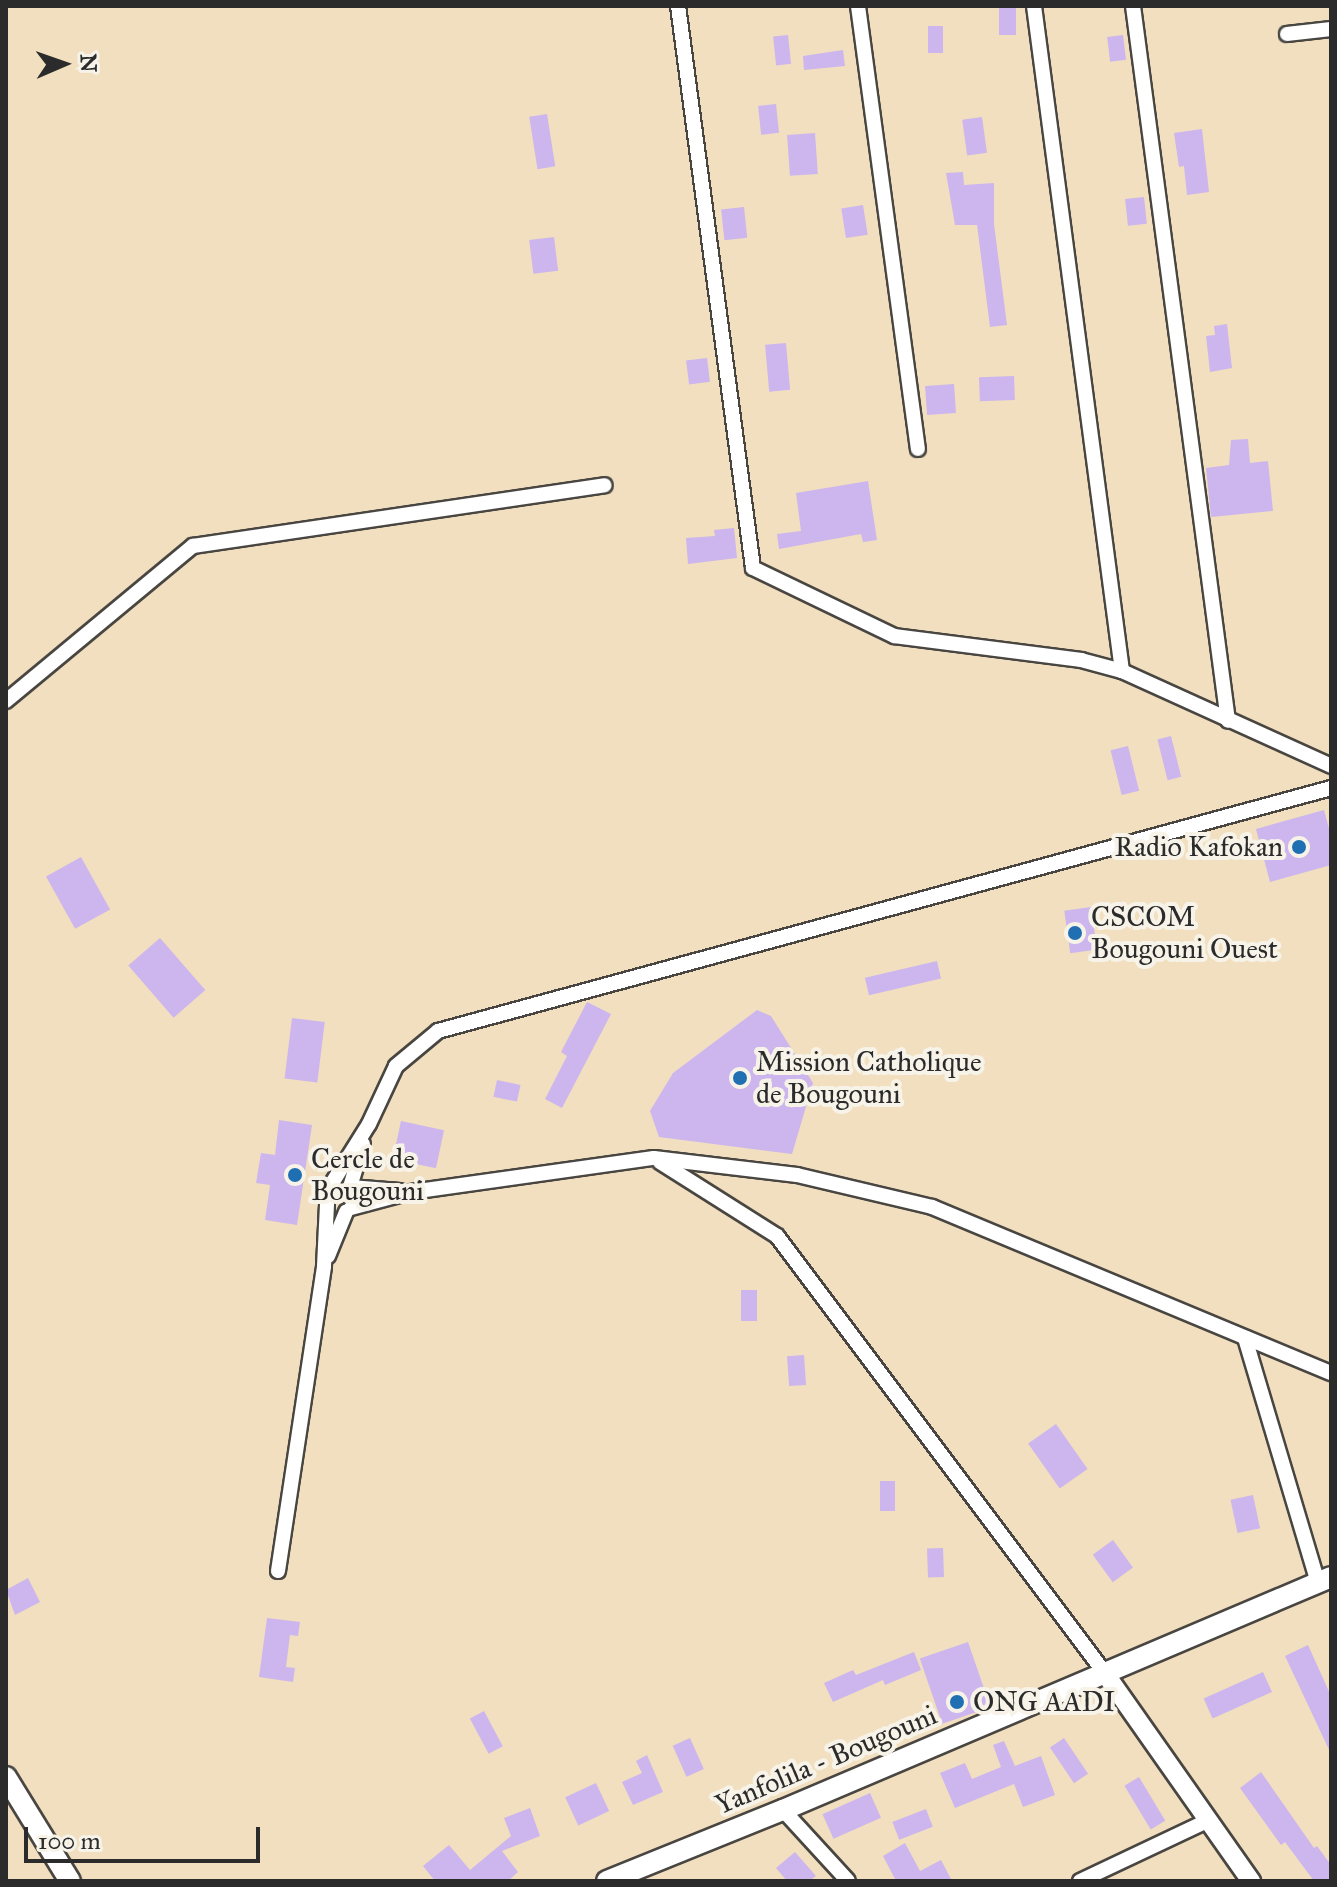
<!DOCTYPE html>
<style>
body{margin:0}
#map{position:relative;width:1337px;height:1887px;overflow:hidden;background:#f1dfc0;font-family:"IM FELL Great Primer",serif}
div>[style]{position:absolute}
.building>*{inset:0;background:#ccb6ed;transform-origin:0 0}
.roads{filter:drop-shadow(2px 0 #494641) drop-shadow(-2px 0 #494641) drop-shadow(0 2px #494641) drop-shadow(0 -2px #494641)}
.street>*{height:14px;margin:-7px;padding:0 7px;transform-origin:7px;border-radius:7px;background:#fff}
.secondary>*{height:18px;margin:-9px;padding:0 9px;transform-origin:9px;border-radius:9px;background:#fff}
.primary>*{height:20px;margin:-10px;padding:0 10px;transform-origin:10px;border-radius:10px;background:#fff}
.dots>*{width:22px;height:22px;translate:-50% -50%;box-sizing:border-box;border:4px solid #f7f3e8;border-radius:50%}
span{translate:-50% -50%;white-space:nowrap;text-align:center;line-height:1.15;-webkit-text-stroke:8px #f7f3e8;paint-order:stroke}
.poi-label{font-size:28px;color:#2b2b2b}
.right{translate:-100% -50%;text-align:right}
.left{translate:0 -50%;text-align:left}
.street-label{font-size:28px;color:#2b2b2b}
.frame{position:absolute;inset:0;border:8px solid #2b2b2b;pointer-events:none}
.north{position:absolute;left:24px;top:24px;width:80px;height:80px;-webkit-text-stroke:6px #f7f3e8;paint-order:stroke;rotate:88deg;font-size:22px;font-weight:700;line-height:32px;text-align:center;color:#2b2b2b}
.north::after{content:'';display:block;margin:auto;width:28px;height:36px;background:#2b2b2b;clip-path:polygon(50% 0,100% 100%,50% 72%,0 100%)}
.scale{position:absolute;left:24px;top:1827px;width:236px;height:36px;box-sizing:border-box;border:4px solid #2b2b2b;border-top:0;padding-left:10px;font-size:24px;line-height:28px;white-space:nowrap;color:#2b2b2b;-webkit-text-stroke:6px #f7f3e8;paint-order:stroke}
</style>
<div id="map">
<div class="building">
<div style="left:999px;top:6px;width:17px;height:29px"></div>
<div style="left:928px;top:26px;width:15px;height:27px"></div>
<div style="left:788px;top:35px;width:29px;height:15px;rotate:84deg"></div>
<div style="left:1123px;top:35px;width:25px;height:16px;rotate:83deg"></div>
<div style="clip-path:polygon(843px 50px,845px 66px,804px 70px,803px 56px)"></div>
<div style="left:776px;top:104px;width:29px;height:18px;rotate:84deg"></div>
<div style="left:547px;top:114px;width:53px;height:18px;rotate:81deg"></div>
<div style="left:982px;top:117px;width:36px;height:20px;rotate:82deg"></div>
<div style="clip-path:polygon(1202px 129px,1209px 192px,1187px 195px,1184px 166px,1179px 167px,1174px 133px)"></div>
<div style="left:815px;top:133px;width:41px;height:28px;rotate:86deg"></div>
<div style="clip-path:polygon(963px 172px,964px 185px,994px 183px,994px 224px,1007px 325px,990px 327px,977px 225px,955px 225px,946px 173px)"></div>
<div style="left:1144px;top:197px;width:27px;height:19px;rotate:84deg"></div>
<div style="left:863px;top:205px;width:30px;height:22px;rotate:81deg"></div>
<div style="left:744px;top:207px;width:31px;height:23px;rotate:84deg"></div>
<div style="left:554px;top:237px;width:34px;height:25px;rotate:83deg"></div>
<div style="clip-path:polygon(1227px 324px,1232px 368px,1210px 372px,1206px 336px,1215px 335px,1214px 326px)"></div>
<div style="left:786px;top:343px;width:47px;height:21px;rotate:85deg"></div>
<div style="left:707px;top:358px;width:24px;height:21px;rotate:83deg"></div>
<div style="left:1014px;top:376px;width:24px;height:35px;rotate:88deg"></div>
<div style="left:954px;top:384px;width:29px;height:29px;rotate:86deg"></div>
<div style="clip-path:polygon(1248px 439px,1250px 463px,1268px 461px,1273px 511px,1211px 517px,1206px 468px,1229px 465px,1231px 440px)"></div>
<div style="clip-path:polygon(868px 481px,877px 540px,863px 542px,861px 534px,779px 549px,777px 534px,801px 531px,796px 493px)"></div>
<div style="clip-path:polygon(734px 528px,737px 558px,688px 564px,686px 538px,715px 536px,714px 530px)"></div>
<div style="left:1171px;top:736px;width:42px;height:14px;rotate:76deg"></div>
<div style="left:1128px;top:746px;width:46px;height:18px;rotate:76deg"></div>
<div style="clip-path:polygon(1324px 810px,1331px 836px,1331px 865px,1270px 882px,1256px 829px)"></div>
<div style="left:81px;top:857px;width:60px;height:40px;rotate:61deg"></div>
<div style="left:1091px;top:907px;width:43px;height:27px;rotate:82deg"></div>
<div style="left:160px;top:938px;width:69px;height:42px;rotate:49deg"></div>
<div style="left:937px;top:961px;width:18px;height:74px;rotate:77deg"></div>
<div style="clip-path:polygon(587px 1002px,611px 1014px,562px 1108px,545px 1099px,567px 1056px,561px 1052px)"></div>
<div style="clip-path:polygon(757px 1010px,771px 1016px,813px 1083px,792px 1154px,659px 1137px,650px 1111px,673px 1073px)"></div>
<div style="left:292px;top:1018px;width:33px;height:61px;rotate:7deg"></div>
<div style="left:497px;top:1080px;width:24px;height:17px;rotate:12deg"></div>
<div style="clip-path:polygon(279px 1120px,312px 1125px,297px 1225px,265px 1220px,270px 1185px,256px 1183px,261px 1153px,275px 1155px)"></div>
<div style="left:401px;top:1121px;width:44px;height:39px;rotate:12deg"></div>
<div style="left:741px;top:1290px;width:16px;height:31px"></div>
<div style="left:804px;top:1355px;width:30px;height:17px;rotate:86deg"></div>
<div style="left:1056px;top:1424px;width:55px;height:34px;rotate:55deg"></div>
<div style="left:880px;top:1481px;width:15px;height:30px"></div>
<div style="left:1253px;top:1495px;width:34px;height:23px;rotate:78deg"></div>
<div style="left:1113px;top:1540px;width:34px;height:25px;rotate:54deg"></div>
<div style="left:943px;top:1548px;width:29px;height:16px;rotate:88deg"></div>
<div style="clip-path:polygon(28px 1578px,40px 1602px,15px 1615px,6px 1590px)"></div>
<div style="clip-path:polygon(267px 1618px,300px 1622px,298px 1636px,290px 1635px,286px 1667px,295px 1668px,293px 1682px,259px 1677px)"></div>
<div style="left:968px;top:1642px;width:69px;height:51px;rotate:71deg"></div>
<div style="clip-path:polygon(1308px 1645px,1331px 1696px,1331px 1754px,1285px 1656px)"></div>
<div style="clip-path:polygon(914px 1652px,921px 1670px,885px 1685px,883px 1680px,833px 1702px,824px 1683px,853px 1670px,856px 1675px)"></div>
<div style="left:1263px;top:1672px;width:22px;height:65px;rotate:66deg"></div>
<div style="left:484px;top:1711px;width:40px;height:16px;rotate:62deg"></div>
<div style="left:690px;top:1738px;width:34px;height:19px;rotate:66deg"></div>
<div style="left:1064px;top:1738px;width:43px;height:17px;rotate:56deg"></div>
<div style="clip-path:polygon(1004px 1741px,1015px 1766px,1041px 1756px,1055px 1795px,1023px 1807px,1014px 1784px,955px 1808px,940px 1773px,965px 1763px,972px 1779px,1001px 1767px,993px 1745px)"></div>
<div style="clip-path:polygon(647px 1755px,663px 1792px,633px 1805px,622px 1782px,642px 1773px,636px 1761px)"></div>
<div style="clip-path:polygon(1261px 1772px,1314px 1848px,1317px 1846px,1331px 1865px,1331px 1881px,1314px 1881px,1285px 1842px,1281px 1845px,1240px 1788px)"></div>
<div style="left:1139px;top:1777px;width:51px;height:17px;rotate:59deg"></div>
<div style="left:596px;top:1783px;width:31px;height:34px;rotate:65deg"></div>
<div style="left:870px;top:1793px;width:27px;height:52px;rotate:66deg"></div>
<div style="clip-path:polygon(530px 1808px,540px 1836px,502px 1851px,518px 1872px,508px 1881px,435px 1881px,423px 1866px,449px 1845px,470px 1870px,511px 1836px,504px 1818px)"></div>
<div style="left:926px;top:1809px;width:19px;height:36px;rotate:69deg"></div>
<div style="clip-path:polygon(905px 1843px,920px 1871px,941px 1860px,952px 1881px,896px 1881px,883px 1856px)"></div>
<div style="clip-path:polygon(795px 1852px,816px 1876px,809px 1881px,787px 1881px,776px 1868px)"></div>
</div>
<div class="roads">
<div class="street">
<div style="left:678px;top:6px;width:567px;rotate:82.4deg"></div>
<div style="left:753px;top:568px;width:157px;rotate:25.7deg"></div>
<div style="left:894px;top:636px;width:189px;rotate:7.3deg"></div>
<div style="left:1081px;top:660px;width:42px;rotate:15deg"></div>
<div style="left:1122px;top:671px;width:230px;rotate:24.4deg"></div>
<div style="left:858px;top:6px;width:447px;rotate:82.3deg"></div>
<div style="left:1034px;top:6px;width:671px;rotate:82.46deg"></div>
<div style="left:1133px;top:6px;width:721px;rotate:82.43deg"></div>
<div style="left:1287px;top:34px;width:44px;rotate:-6.5deg"></div>
<div style="left:6px;top:701px;width:243px;rotate:-39.7deg"></div>
<div style="left:193px;top:546px;width:416px;rotate:-8.4deg"></div>
<div style="left:363px;top:1144px;width:45px;rotate:106.8deg"></div>
<div style="left:350px;top:1187px;width:50px;rotate:4.6deg"></div>
<div style="left:660px;top:1162px;width:138px;rotate:32.3deg"></div>
<div style="left:777px;top:1236px;width:545px;rotate:53.13deg"></div>
<div style="left:329px;top:1188px;width:75px;rotate:-58deg"></div>
<div style="left:369px;top:1124px;width:64px;rotate:-65deg"></div>
<div style="left:396px;top:1066px;width:55px;rotate:-39.8deg"></div>
<div style="left:438px;top:1031px;width:925px;rotate:-15.22deg"></div>
<div style="left:351px;top:1208px;width:62px;rotate:-14.9deg"></div>
<div style="left:411px;top:1192px;width:245px;rotate:-8deg"></div>
<div style="left:654px;top:1158px;width:144px;rotate:6.8deg"></div>
<div style="left:797px;top:1175px;width:139px;rotate:13.3deg"></div>
<div style="left:932px;top:1207px;width:432px;rotate:22.6deg"></div>
<div style="left:328px;top:1256px;width:48px;rotate:-67.8deg"></div>
<div style="left:1245px;top:1338px;width:256px;rotate:73.4deg"></div>
<div style="left:278px;top:1571px;width:308px;rotate:-81.4deg"></div>
<div style="left:324px;top:1266px;width:62px;rotate:-87.2deg"></div>
<div style="left:783px;top:1810px;width:96px;rotate:47.5deg"></div>
<div style="left:1080px;top:1881px;width:143px;rotate:-25.3deg"></div>
</div>
<div class="secondary">
<div style="left:1104px;top:1672px;width:256px;rotate:54.9deg"></div>
</div>
<div class="primary">
<div style="left:6px;top:1777px;width:122px;rotate:58.4deg"></div>
<div style="left:607px;top:1881px;width:190px;rotate:-22deg"></div>
<div style="left:783px;top:1810px;width:595px;rotate:-23.03deg"></div>
</div>
</div>
<div class="dots">
<div style="left:1299px;top:847px;background:#1f6fb2"></div>
<div style="left:1075px;top:933px;background:#1f6fb2"></div>
<div style="left:740px;top:1078px;background:#1f6fb2"></div>
<div style="left:295px;top:1175px;background:#1f6fb2"></div>
<div style="left:957px;top:1702px;background:#1f6fb2"></div>
</div>
<div class="poi-label">
<span class="right" style="left:1283px;top:847px">Radio Kafokan</span>
<span class="left" style="left:1091px;top:933px">CSCOM<br>Bougouni Ouest</span>
<span class="left" style="left:756px;top:1078px">Mission Catholique<br>de Bougouni</span>
<span class="left" style="left:311px;top:1175px">Cercle de<br>Bougouni</span>
<span class="left" style="left:973px;top:1702px">ONG AADI</span>
</div>
<div class="street-label">
<span style="left:826px;top:1760px;rotate:-23deg">Yanfolila - Bougouni</span>
</div>
<div class="frame"></div>
<div class="north">N</div>
<div class="scale">100 m</div>
</div>
